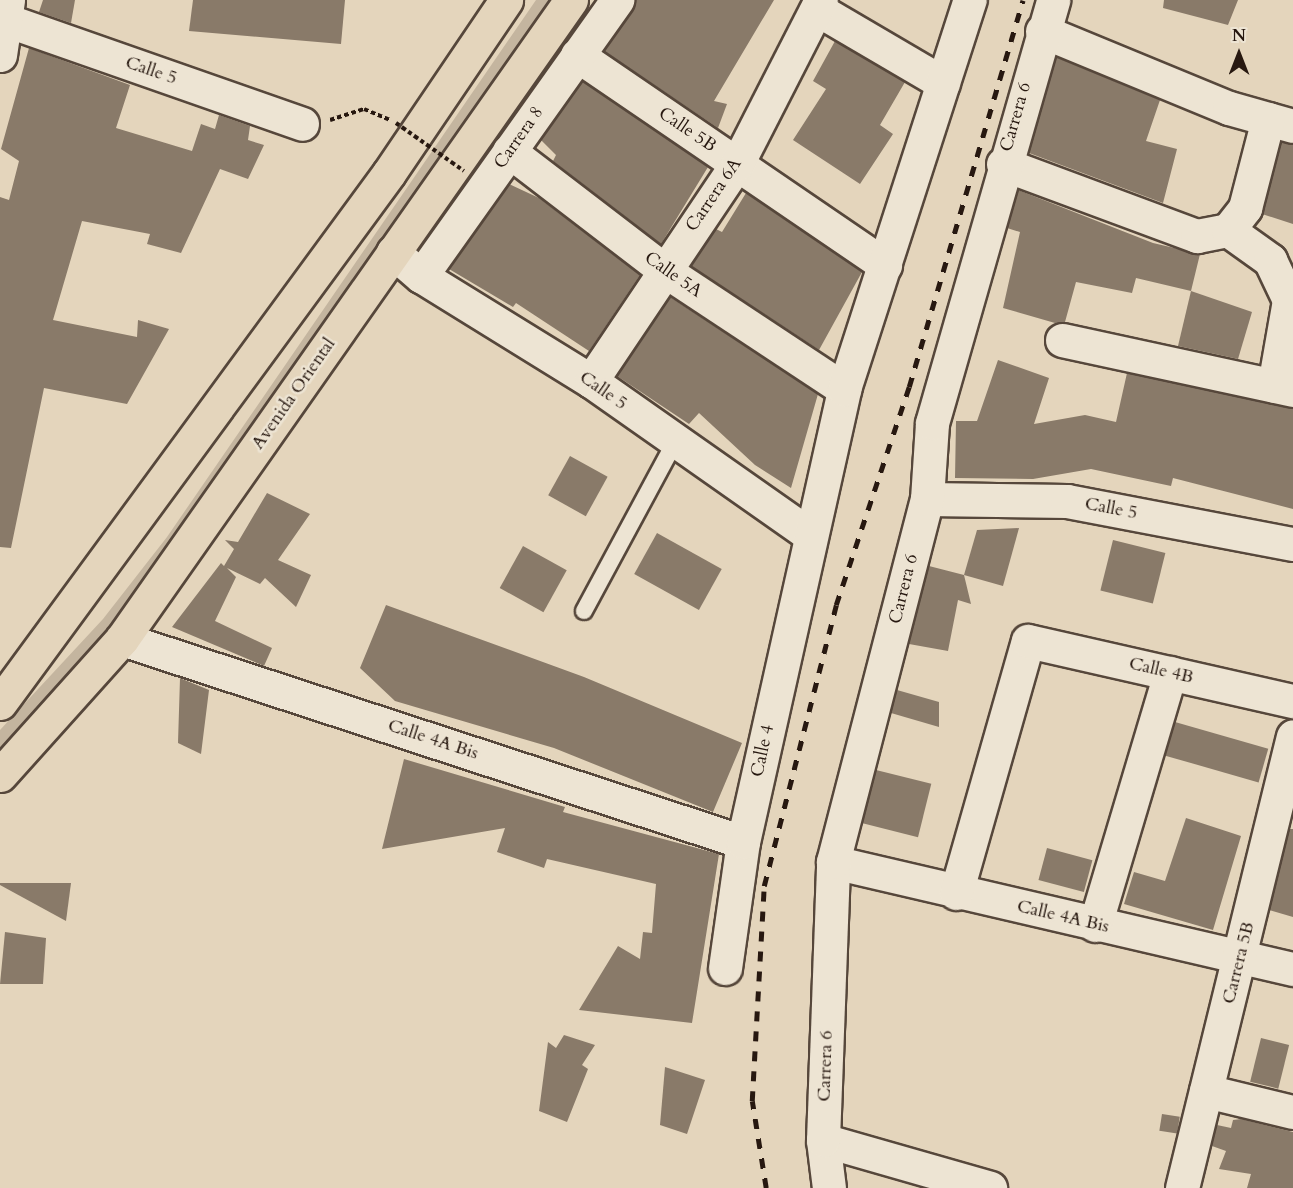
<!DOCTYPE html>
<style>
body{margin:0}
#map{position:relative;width:1293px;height:1188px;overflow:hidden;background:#e4d5bc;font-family:Cardo,serif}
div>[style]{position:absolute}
.green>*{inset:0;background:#c4b59f}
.building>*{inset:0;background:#897a69;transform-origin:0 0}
.path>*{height:4px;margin-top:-2px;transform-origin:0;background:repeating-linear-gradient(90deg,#271810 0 4.5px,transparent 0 7.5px)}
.roads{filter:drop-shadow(2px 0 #56473b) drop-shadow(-2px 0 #56473b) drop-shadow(0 2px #56473b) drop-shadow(0 -2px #56473b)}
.service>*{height:16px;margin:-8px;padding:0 8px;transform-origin:8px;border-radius:8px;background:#ede4d3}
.minor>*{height:33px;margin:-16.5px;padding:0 16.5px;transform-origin:16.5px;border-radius:16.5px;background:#ede4d3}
.primary>*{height:33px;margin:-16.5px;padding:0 16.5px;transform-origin:16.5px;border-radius:16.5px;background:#e4d5bc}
.rail>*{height:4.5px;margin-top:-2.25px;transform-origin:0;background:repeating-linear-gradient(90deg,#271810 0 10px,transparent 0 20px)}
.path-bridge>*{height:4px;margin-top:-2px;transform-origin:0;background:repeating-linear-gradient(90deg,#271810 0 4.5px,transparent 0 7.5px)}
span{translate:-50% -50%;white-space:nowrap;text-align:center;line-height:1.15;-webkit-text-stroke:5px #ede4d3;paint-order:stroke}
.street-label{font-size:18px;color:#271810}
.north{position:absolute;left:1209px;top:24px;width:60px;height:60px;-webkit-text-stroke:4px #ede4d3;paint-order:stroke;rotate:0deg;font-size:16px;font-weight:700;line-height:24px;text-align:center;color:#271810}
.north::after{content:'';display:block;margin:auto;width:21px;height:27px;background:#271810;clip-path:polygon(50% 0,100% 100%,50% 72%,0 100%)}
</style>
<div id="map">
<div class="green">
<div style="clip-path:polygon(536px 0,558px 0,133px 608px,0 752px,0 730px,103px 619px,167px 537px)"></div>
</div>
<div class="building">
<div style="clip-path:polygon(43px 0,75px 0,71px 23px,39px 12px)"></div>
<div style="clip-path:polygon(193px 0,345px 0,341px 44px,189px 31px)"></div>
<div style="clip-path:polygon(635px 0,774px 0,714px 101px,727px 104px,718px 128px,604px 51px)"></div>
<div style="clip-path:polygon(1164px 0,1238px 0,1228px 25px,1163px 8px)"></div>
<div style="clip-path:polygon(835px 41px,905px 82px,880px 125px,893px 134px,860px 184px,793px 140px,826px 89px,813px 81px)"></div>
<div style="clip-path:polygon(29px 48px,130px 85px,116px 128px,192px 151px,201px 124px,215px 129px,219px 115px,250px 126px,248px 140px,264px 145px,248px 179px,220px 169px,181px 253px,147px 244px,150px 234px,82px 221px,53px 320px,137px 337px,138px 320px,169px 329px,127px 404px,44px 388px,11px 548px,0 547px,0 197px,9px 200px,19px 161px,1px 149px)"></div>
<div style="clip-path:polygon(1056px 57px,1160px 100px,1146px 141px,1177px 149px,1163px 203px,1029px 153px)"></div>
<div style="clip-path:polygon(582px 81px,708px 167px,661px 244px,553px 161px,556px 155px,541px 140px)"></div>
<div style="clip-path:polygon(1281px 142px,1293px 144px,1293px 224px,1262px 214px)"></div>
<div style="clip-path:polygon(509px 184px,539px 198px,640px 275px,589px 351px,516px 303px,513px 307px,449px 269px)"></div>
<div style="clip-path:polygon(1018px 190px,1153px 243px,1200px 254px,1191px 291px,1136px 278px,1132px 293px,1076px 282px,1065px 322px,1055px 323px,1003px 308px,1020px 232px,1007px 228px)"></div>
<div style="clip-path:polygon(746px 193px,862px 272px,819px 350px,691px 266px,716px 229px,722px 232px)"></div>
<div style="clip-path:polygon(1191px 291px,1252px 312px,1238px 359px,1178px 346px)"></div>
<div style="clip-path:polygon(670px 297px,818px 394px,791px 488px,755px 465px,699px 413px,689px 424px,617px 376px)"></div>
<div style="clip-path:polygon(998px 360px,1049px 378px,1034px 424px,1085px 415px,1116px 422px,1127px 373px,1293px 409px,1293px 509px,1173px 478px,1171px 486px,1091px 469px,1033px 479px,955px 478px,956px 421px,977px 421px)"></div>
<div style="left:570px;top:456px;width:43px;height:45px;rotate:29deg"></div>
<div style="clip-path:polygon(267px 493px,310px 514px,278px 560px,311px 575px,296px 607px,265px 578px,260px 584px,227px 568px,236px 577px,215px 621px,272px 648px,264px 666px,172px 627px,221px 563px,224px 566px,234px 549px,225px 540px,238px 542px)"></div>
<div style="clip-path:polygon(1019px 528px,1003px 586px,964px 575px,977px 530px)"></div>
<div style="left:657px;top:533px;width:74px;height:47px;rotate:29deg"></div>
<div style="left:1113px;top:540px;width:54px;height:52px;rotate:14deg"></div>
<div style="left:523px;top:546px;width:50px;height:48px;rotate:29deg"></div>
<div style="clip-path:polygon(929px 566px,964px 575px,971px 604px,958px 600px,948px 651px,909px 644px)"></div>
<div style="clip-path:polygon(386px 605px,584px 677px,742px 743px,713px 812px,554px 748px,395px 701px,360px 668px)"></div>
<div style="clip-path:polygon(180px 678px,209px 690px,201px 754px,178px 743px)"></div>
<div style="clip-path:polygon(897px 690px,939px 702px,939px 727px,891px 713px)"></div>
<div style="left:1175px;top:722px;width:97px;height:35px;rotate:16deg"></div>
<div style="clip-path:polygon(404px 759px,565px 807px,563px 812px,719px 854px,692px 1023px,579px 1010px,618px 946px,640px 959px,643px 932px,652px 933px,656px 884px,547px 859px,544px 868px,497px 852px,505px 828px,382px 849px)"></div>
<div style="left:876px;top:770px;width:57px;height:55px;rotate:14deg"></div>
<div style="clip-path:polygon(1186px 818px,1241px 836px,1213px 930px,1124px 904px,1134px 872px,1165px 881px)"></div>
<div style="clip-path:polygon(1289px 829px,1293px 829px,1293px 917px,1269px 910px)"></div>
<div style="left:1047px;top:848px;width:47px;height:33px;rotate:15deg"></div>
<div style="clip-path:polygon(0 883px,71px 883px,66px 921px,0 885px)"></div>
<div style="clip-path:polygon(5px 932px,46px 938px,43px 984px,0 984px)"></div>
<div style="clip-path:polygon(564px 1035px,595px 1045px,582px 1065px,588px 1069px,567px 1122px,539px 1111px,548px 1042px,556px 1048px)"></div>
<div style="left:1261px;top:1038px;width:29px;height:45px;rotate:14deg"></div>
<div style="clip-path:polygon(665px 1067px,705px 1080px,687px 1134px,660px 1125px)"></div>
<div style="left:1162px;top:1114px;width:18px;height:17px;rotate:9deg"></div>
<div style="clip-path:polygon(1241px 1119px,1293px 1132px,1293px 1188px,1247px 1188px,1251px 1174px,1219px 1169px,1226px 1151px,1212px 1146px,1217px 1125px,1231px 1128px,1233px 1120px)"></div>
</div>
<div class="path">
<div style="left:330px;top:120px;width:36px;rotate:-18deg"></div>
<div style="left:364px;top:109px;width:28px;rotate:23deg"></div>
</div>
<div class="roads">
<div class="service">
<div style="left:584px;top:611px;width:192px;rotate:-61.7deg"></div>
</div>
<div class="minor">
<div style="left:817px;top:9px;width:146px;rotate:30.4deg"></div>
<div style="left:0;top:18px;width:320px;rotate:19.3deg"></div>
<div style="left:1042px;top:31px;width:202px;rotate:22.4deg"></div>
<div style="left:1229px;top:108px;width:66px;rotate:15.7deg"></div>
<div style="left:0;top:55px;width:56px;rotate:-81.7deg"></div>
<div style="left:577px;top:55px;width:373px;rotate:34.3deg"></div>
<div style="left:509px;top:151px;width:195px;rotate:37.5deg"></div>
<div style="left:664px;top:270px;width:216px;rotate:33.5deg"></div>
<div style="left:1003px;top:164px;width:207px;rotate:20.4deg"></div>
<div style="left:1197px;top:236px;width:32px;rotate:-11deg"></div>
<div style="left:1228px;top:230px;width:52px;rotate:35.5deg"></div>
<div style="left:1270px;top:260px;width:44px;rotate:64.6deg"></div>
<div style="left:1289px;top:300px;width:87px;rotate:99.9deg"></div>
<div style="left:1228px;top:230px;width:28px;rotate:-52deg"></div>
<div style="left:1245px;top:208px;width:92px;rotate:-75.5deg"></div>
<div style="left:393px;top:252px;width:37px;rotate:41deg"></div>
<div style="left:421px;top:276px;width:200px;rotate:31.7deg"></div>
<div style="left:591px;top:381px;width:268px;rotate:35.1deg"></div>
<div style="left:421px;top:276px;width:339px;rotate:-54.6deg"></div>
<div style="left:1062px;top:340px;width:236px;rotate:12.2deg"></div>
<div style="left:591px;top:381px;width:262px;rotate:-56.1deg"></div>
<div style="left:737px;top:164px;width:184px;rotate:-62.9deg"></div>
<div style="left:927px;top:499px;width:140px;rotate:0.8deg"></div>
<div style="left:1067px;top:501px;width:230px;rotate:10.8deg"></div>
<div style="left:122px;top:639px;width:653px;rotate:18.1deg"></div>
<div style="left:833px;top:862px;width:472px;rotate:13.1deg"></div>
<div style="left:956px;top:893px;width:262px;rotate:-74.1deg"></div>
<div style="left:1028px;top:641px;width:272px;rotate:12.8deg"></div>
<div style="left:1095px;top:925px;width:263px;rotate:-73.4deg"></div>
<div style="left:725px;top:968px;width:127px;rotate:-81.9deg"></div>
<div style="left:743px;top:842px;width:464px;rotate:-77.4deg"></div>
<div style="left:844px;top:389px;width:409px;rotate:-72.1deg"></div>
<div style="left:1206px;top:1091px;width:89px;rotate:13.6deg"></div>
<div style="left:823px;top:1140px;width:174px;rotate:16deg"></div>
<div style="left:829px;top:1188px;width:48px;rotate:-97.1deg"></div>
<div style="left:823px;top:1140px;width:278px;rotate:-87.9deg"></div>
<div style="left:833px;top:862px;width:375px;rotate:-75.5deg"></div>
<div style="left:927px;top:499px;width:76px;rotate:-86.2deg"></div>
<div style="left:932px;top:423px;width:440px;rotate:-74deg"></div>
<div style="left:1182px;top:1188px;width:465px;rotate:-76.2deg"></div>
</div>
<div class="primary">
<div style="left:0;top:703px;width:657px;rotate:-53.72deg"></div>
<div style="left:389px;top:173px;width:209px;rotate:-55.9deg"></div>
<div style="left:0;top:775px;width:183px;rotate:-48.1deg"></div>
<div style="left:122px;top:639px;width:781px;rotate:-54.91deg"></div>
</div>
</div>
<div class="rail">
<div style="left:766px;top:1188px;width:88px;rotate:-99.1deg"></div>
<div style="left:752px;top:1101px;width:215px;rotate:-86.8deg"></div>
<div style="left:764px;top:886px;width:290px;rotate:-75.6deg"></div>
<div style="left:836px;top:605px;width:230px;rotate:-71.5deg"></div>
<div style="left:909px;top:387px;width:403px;rotate:-73.6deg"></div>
</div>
<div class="path-bridge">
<div style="left:396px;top:123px;width:83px;rotate:35.2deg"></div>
</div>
<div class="street-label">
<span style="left:151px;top:71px;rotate:19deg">Calle 5</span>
<span style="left:1016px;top:117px;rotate:-74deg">Carrera 6</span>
<span style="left:687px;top:130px;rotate:34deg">Calle 5B</span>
<span style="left:519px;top:138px;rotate:-55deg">Carrera 8</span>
<span style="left:714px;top:195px;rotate:-56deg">Carrera 6A</span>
<span style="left:673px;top:275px;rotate:35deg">Calle 5A</span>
<span style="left:603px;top:391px;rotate:35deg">Calle 5</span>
<span style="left:294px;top:394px;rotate:-55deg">Avenida Oriental</span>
<span style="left:1111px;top:509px;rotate:11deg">Calle 5</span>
<span style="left:904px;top:589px;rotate:-76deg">Carrera 6</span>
<span style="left:1161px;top:671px;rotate:13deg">Calle 4B</span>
<span style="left:433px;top:740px;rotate:18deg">Calle 4A Bis</span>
<span style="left:763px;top:751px;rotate:-78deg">Calle 4</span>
<span style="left:1063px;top:917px;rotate:13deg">Calle 4A Bis</span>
<span style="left:1239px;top:963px;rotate:-76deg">Carrera 5B</span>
<span style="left:826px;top:1066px;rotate:-88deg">Carrera 6</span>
</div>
<div class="north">N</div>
</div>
